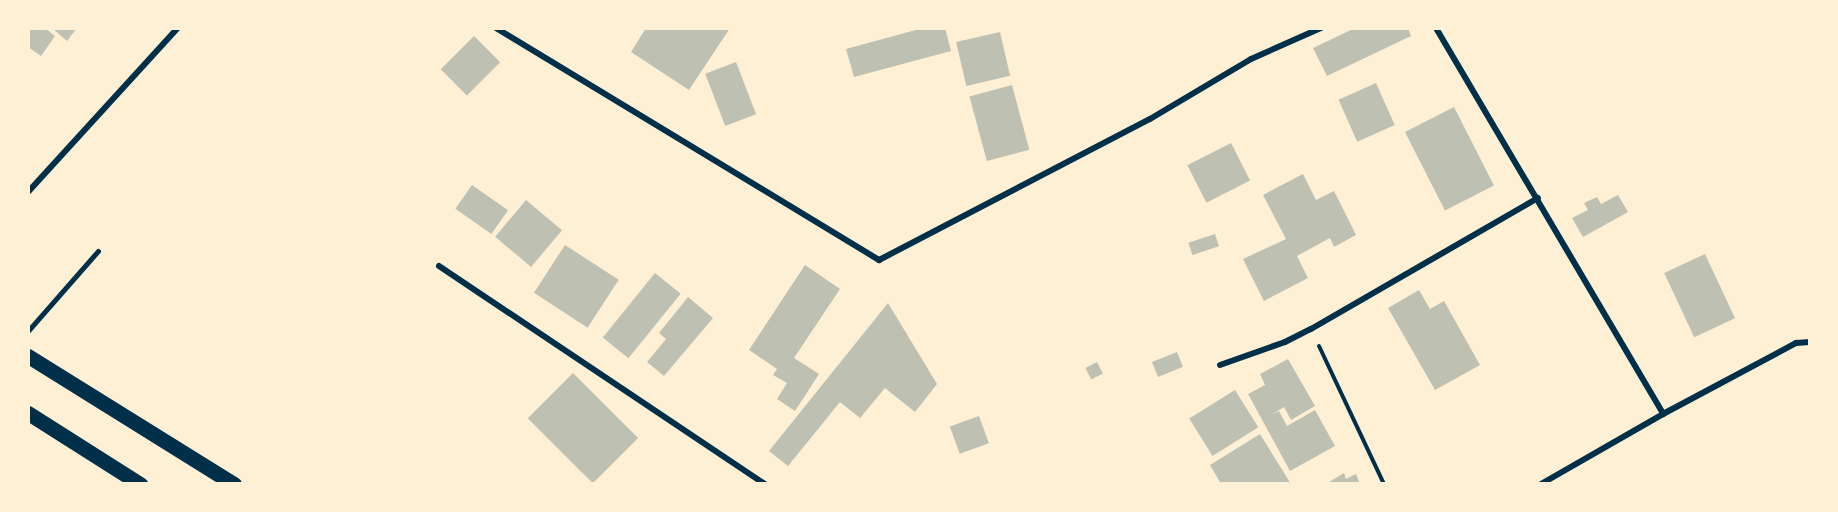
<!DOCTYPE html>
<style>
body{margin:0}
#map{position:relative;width:1838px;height:512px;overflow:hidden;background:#fdf0d5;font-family:Montserrat,sans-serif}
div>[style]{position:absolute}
.building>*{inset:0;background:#bec0b2;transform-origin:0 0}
.path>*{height:4px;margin:-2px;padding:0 2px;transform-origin:2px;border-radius:2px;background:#003049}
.service>*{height:4.5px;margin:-2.25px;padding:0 2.25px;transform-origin:2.25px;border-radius:2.25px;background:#003049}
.minor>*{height:6px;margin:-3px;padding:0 3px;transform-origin:3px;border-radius:3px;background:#003049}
.primary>*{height:15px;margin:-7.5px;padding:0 7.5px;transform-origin:7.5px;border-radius:7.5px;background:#003049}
span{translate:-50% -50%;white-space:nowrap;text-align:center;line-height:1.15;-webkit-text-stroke:5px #fdf0d5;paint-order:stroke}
.frame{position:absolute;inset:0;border:30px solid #fdf0d5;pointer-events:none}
</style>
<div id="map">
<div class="building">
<div style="clip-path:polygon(28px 28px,45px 28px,55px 36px,41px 56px,28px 47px)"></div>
<div style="clip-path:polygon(52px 28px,77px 28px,67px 41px)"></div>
<div style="clip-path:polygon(646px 28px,730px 28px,689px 90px,631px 52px)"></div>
<div style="clip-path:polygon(923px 28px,945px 28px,951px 51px,854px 77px,846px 49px)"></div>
<div style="clip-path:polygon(1355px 28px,1408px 28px,1411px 36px,1327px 76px,1313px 48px)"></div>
<div style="left:1000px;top:32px;width:45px;height:45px;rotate:77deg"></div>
<div style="left:474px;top:36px;width:37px;height:47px;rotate:45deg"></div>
<div style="left:736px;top:62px;width:56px;height:33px;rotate:69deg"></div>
<div style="left:1376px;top:83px;width:46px;height:41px;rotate:66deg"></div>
<div style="left:1012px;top:85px;width:67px;height:44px;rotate:75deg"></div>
<div style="left:1454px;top:107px;width:88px;height:55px;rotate:63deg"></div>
<div style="left:1231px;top:143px;width:42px;height:49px;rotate:63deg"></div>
<div style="clip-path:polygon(1303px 174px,1316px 200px,1334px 191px,1356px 235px,1334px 247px,1330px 238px,1297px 256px,1308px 278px,1264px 301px,1243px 259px,1286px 239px,1263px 195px)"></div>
<div style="left:472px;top:185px;width:44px;height:29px;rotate:35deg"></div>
<div style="clip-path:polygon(1618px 195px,1628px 212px,1583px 237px,1572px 218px,1588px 210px,1584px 203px,1597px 197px,1601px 204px)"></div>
<div style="left:526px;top:200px;width:47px;height:48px;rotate:40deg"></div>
<div style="left:1215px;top:234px;width:13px;height:28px;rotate:72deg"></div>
<div style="left:565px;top:245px;width:64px;height:57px;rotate:33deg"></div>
<div style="left:1705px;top:254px;width:71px;height:45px;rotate:65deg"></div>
<div style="clip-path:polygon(805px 265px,840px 289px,794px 358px,819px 374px,795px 411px,777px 399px,787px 383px,773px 375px,777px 369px,749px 350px)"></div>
<div style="left:655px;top:273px;width:33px;height:83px;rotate:39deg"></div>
<div style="clip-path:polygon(1419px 290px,1430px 309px,1444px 301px,1480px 365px,1435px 390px,1388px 308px)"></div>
<div style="clip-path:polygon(688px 297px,713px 318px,664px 376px,647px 362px,666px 339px,659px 333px)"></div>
<div style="clip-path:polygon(888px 303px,937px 384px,915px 412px,885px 388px,860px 418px,840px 402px,788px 466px,769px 451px)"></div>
<div style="left:1177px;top:352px;width:16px;height:27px;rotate:68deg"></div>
<div style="clip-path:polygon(1288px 359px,1315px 406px,1291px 420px,1284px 407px,1271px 415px,1279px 411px,1287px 426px,1315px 410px,1335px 446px,1290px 471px,1248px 394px,1265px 385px,1260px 374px)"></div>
<div style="left:1097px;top:362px;width:13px;height:13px;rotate:63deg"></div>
<div style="left:573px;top:373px;width:92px;height:64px;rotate:45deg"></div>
<div style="left:1235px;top:390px;width:44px;height:54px;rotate:58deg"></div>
<div style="left:979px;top:416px;width:29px;height:31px;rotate:70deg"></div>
<div style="clip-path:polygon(1260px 434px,1291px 484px,1221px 484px,1210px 465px)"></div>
<div style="clip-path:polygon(1344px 473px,1346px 479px,1356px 474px,1360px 484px,1326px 484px)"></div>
</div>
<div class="path">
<div style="left:1319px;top:346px;width:153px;rotate:64.8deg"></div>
</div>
<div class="service">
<div style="left:28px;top:331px;width:106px;rotate:-48.8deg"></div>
</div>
<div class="minor">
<div style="left:496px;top:28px;width:448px;rotate:31.2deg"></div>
<div style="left:879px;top:260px;width:305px;rotate:-27.5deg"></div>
<div style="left:1150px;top:119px;width:117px;rotate:-30.7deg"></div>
<div style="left:1251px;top:59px;width:77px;rotate:-23.9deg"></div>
<div style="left:1436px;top:28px;width:448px;rotate:59.5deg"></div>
<div style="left:28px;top:192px;width:222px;rotate:-47.6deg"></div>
<div style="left:439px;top:266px;width:392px;rotate:33.8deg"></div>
<div style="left:1220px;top:365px;width:69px;rotate:-19.5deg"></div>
<div style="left:1285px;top:342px;width:29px;rotate:-27deg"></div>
<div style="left:1311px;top:329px;width:262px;rotate:-30deg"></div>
<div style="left:1541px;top:484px;width:141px;rotate:-29.8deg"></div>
<div style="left:1663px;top:414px;width:151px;rotate:-28.1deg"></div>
<div style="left:1796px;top:343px;width:14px;rotate:-4deg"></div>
</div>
<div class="primary">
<div style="left:28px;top:356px;width:243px;rotate:31.9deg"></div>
<div style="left:28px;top:413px;width:133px;rotate:32.4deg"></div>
</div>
<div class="frame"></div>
</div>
